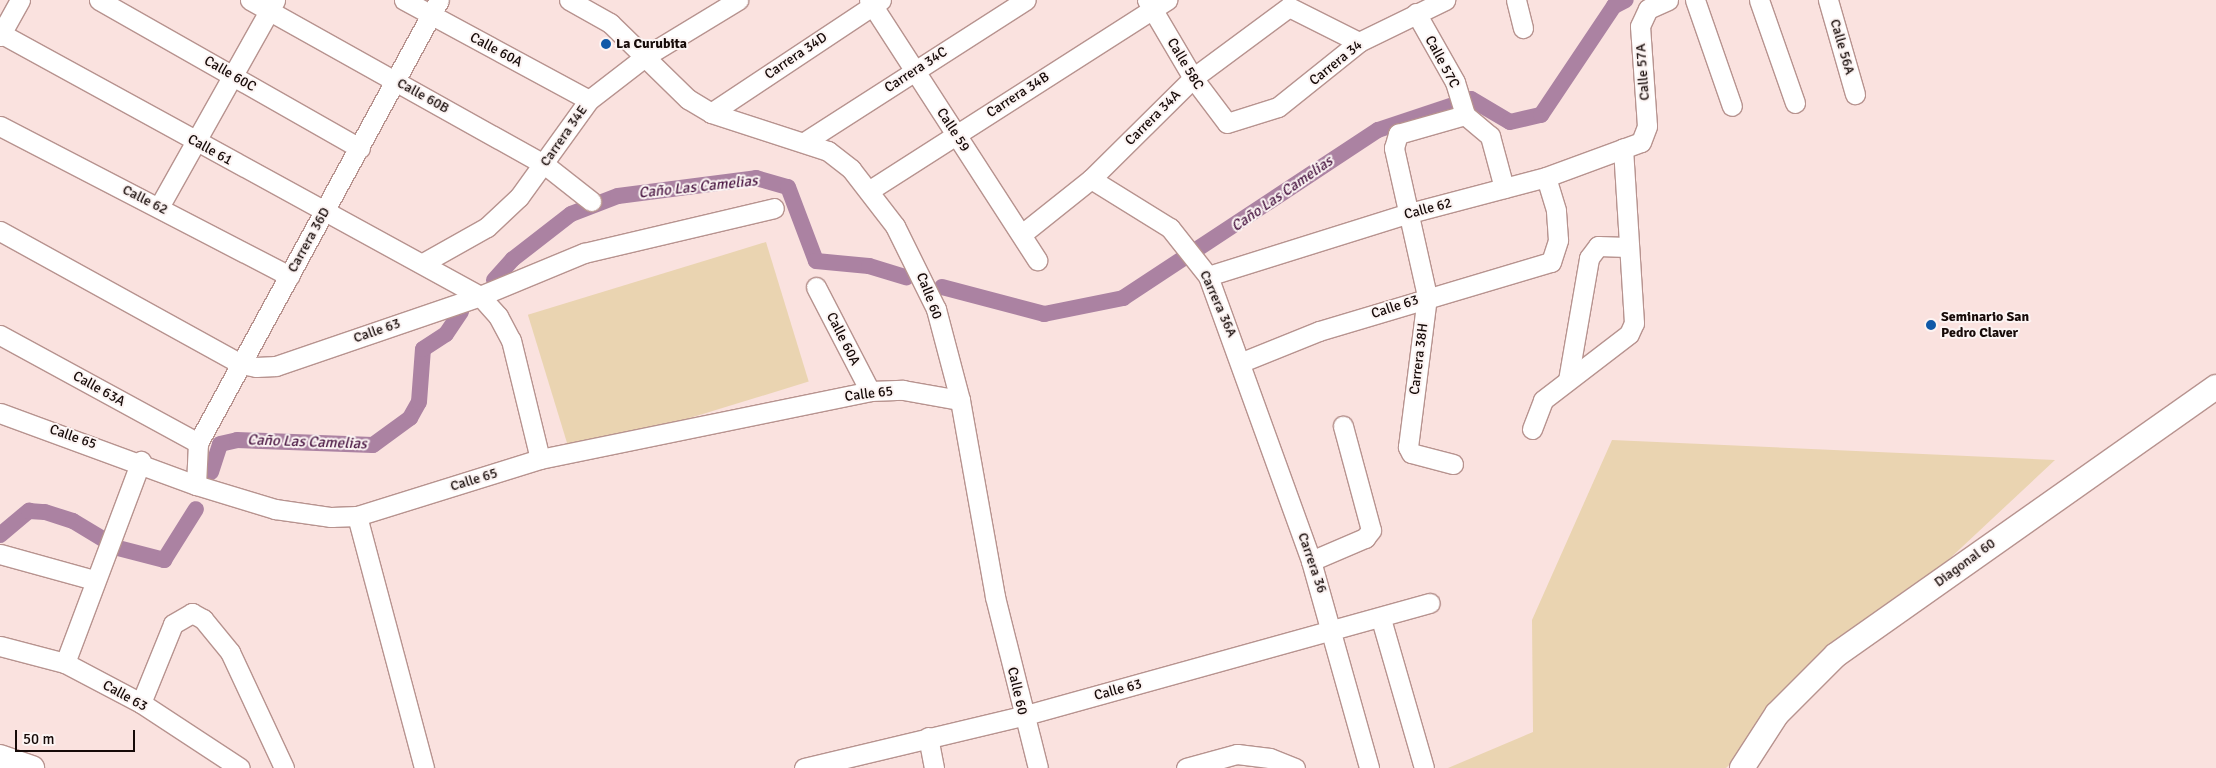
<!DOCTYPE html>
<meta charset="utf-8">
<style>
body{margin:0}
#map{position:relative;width:2216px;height:768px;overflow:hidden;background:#fae2df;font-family:Signika,sans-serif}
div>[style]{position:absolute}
.green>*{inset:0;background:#ead4b1;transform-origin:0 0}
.canal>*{height:16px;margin:-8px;padding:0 8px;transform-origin:8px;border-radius:8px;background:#ab82a2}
.roads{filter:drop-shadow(1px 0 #b7938f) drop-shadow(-1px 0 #b7938f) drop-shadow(0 1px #b7938f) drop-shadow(0 -1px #b7938f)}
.minor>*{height:19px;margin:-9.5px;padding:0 9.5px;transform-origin:9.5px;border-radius:9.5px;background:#fff}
.major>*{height:24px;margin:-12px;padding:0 12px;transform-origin:12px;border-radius:12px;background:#fff}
.dots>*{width:14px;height:14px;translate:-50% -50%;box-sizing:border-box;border:2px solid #fcf4f3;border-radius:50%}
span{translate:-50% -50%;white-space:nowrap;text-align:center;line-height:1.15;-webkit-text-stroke:4px #fcf4f3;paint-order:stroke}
.poi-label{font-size:14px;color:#160a08;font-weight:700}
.left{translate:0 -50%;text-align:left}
.street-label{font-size:14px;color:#160a08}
.water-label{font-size:15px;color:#491642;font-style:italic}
.scale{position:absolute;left:15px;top:730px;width:120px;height:22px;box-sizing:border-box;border:2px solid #160a08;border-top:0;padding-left:6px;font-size:15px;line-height:18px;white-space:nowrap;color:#160a08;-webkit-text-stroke:4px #fcf4f3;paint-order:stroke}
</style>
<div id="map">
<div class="green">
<div style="left:766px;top:242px;width:146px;height:249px;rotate:73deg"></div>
<div style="clip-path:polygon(1612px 440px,2055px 460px,1726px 768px,1448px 768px,1533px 732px,1532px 620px)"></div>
</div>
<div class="canal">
<div style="left:494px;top:280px;width:28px;rotate:-48deg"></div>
<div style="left:513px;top:259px;width:73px;rotate:-37.8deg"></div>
<div style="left:571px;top:214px;width:50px;rotate:-21deg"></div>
<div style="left:618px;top:196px;width:139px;rotate:-7.4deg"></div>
<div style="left:756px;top:178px;width:33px;rotate:16deg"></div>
<div style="left:788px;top:187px;width:79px;rotate:69.3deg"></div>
<div style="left:816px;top:261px;width:53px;rotate:5.4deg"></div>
<div style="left:869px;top:266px;width:39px;rotate:17deg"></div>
<div style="left:942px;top:287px;width:106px;rotate:14.8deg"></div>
<div style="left:1044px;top:314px;width:81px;rotate:-11.4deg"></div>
<div style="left:1123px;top:298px;width:305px;rotate:-33.4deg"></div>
<div style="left:1378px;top:130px;width:98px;rotate:-18.4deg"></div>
<div style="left:1471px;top:99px;width:45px;rotate:30.5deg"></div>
<div style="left:1510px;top:122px;width:32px;rotate:-13deg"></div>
<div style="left:1541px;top:115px;width:131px;rotate:-56.2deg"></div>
<div style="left:1614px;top:6px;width:13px;rotate:-27deg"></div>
<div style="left:211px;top:472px;width:29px;rotate:-72deg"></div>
<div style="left:220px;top:444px;width:17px;rotate:-13deg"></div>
<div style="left:237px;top:440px;width:136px;rotate:2.1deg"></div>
<div style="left:373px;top:445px;width:46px;rotate:-36.1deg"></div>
<div style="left:410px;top:418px;width:18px;rotate:-61deg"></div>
<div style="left:419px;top:402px;width:53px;rotate:-85.7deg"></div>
<div style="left:423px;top:349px;width:27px;rotate:-33deg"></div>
<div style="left:446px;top:334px;width:27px;rotate:-56deg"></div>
<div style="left:0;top:535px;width:38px;rotate:-40deg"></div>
<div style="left:29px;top:511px;width:16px;rotate:4deg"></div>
<div style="left:45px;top:512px;width:29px;rotate:18deg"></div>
<div style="left:73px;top:521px;width:52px;rotate:31deg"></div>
<div style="left:118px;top:548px;width:48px;rotate:14.6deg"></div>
<div style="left:164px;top:560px;width:60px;rotate:-57.9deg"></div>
</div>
<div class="roads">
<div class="minor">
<div style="left:99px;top:0;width:300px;rotate:29.6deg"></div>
<div style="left:250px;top:0;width:337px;rotate:29.2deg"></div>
<div style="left:544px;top:164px;width:60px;rotate:38.2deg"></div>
<div style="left:404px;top:0;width:210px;rotate:28.4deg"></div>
<div style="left:569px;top:0;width:47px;rotate:29.3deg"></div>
<div style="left:610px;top:23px;width:109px;rotate:44.3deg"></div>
<div style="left:688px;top:99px;width:27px;rotate:31deg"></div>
<div style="left:711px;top:113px;width:123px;rotate:18deg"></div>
<div style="left:828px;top:151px;width:29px;rotate:38deg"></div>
<div style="left:851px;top:169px;width:72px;rotate:52.3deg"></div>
<div style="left:895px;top:226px;width:93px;rotate:63.7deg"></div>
<div style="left:936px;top:309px;width:94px;rotate:75.2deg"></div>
<div style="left:960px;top:400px;width:200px;rotate:79.9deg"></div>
<div style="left:995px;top:597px;width:176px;rotate:75.9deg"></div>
<div style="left:869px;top:0;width:310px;rotate:57.1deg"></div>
<div style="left:1147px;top:0;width:91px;rotate:59.5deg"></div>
<div style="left:1193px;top:78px;width:56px;rotate:52.9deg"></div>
<div style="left:1227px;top:123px;width:53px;rotate:-17.4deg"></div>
<div style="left:1278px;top:107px;width:104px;rotate:-38.7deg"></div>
<div style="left:1359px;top:42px;width:96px;rotate:-26deg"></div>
<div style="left:1516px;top:0;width:29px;rotate:76deg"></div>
<div style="left:1695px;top:0;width:112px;rotate:70.8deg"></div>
<div style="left:1759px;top:0;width:109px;rotate:70.7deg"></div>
<div style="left:1828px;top:0;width:98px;rotate:74deg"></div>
<div style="left:1416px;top:13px;width:79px;rotate:60.5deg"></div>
<div style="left:1455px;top:82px;width:34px;rotate:73deg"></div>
<div style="left:1465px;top:115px;width:33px;rotate:40deg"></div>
<div style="left:1490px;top:136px;width:54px;rotate:74.9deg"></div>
<div style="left:0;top:33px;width:547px;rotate:28.72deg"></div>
<div style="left:480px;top:296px;width:27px;rotate:48deg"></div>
<div style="left:498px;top:316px;width:27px;rotate:62deg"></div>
<div style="left:511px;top:340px;width:122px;rotate:76.3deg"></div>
<div style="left:0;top:36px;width:41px;rotate:-60.9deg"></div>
<div style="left:711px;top:113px;width:204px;rotate:-33.6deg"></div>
<div style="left:0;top:126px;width:326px;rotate:27.4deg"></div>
<div style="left:806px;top:141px;width:261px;rotate:-32.7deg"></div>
<div style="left:1091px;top:179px;width:93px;rotate:31.8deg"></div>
<div style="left:1170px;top:228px;width:61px;rotate:51.6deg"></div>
<div style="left:1208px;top:276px;width:303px;rotate:70.1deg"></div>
<div style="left:1311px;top:561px;width:215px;rotate:74.3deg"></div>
<div style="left:870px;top:190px;width:353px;rotate:-32.6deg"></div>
<div style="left:159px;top:207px;width:237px;rotate:-60.7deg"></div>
<div style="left:0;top:231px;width:275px;rotate:28.9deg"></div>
<div style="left:241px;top:364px;width:15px;rotate:11deg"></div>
<div style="left:256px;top:367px;width:20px;rotate:-3deg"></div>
<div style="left:276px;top:366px;width:216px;rotate:-18.9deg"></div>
<div style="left:480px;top:296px;width:113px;rotate:-22.5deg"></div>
<div style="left:584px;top:253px;width:195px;rotate:-13.3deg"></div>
<div style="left:1022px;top:234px;width:88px;rotate:-38.6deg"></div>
<div style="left:1091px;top:179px;width:144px;rotate:-44.7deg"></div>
<div style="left:1193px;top:78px;width:119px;rotate:-36.5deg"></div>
<div style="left:1289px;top:7px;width:78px;rotate:26.6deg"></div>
<div style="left:423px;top:263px;width:73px;rotate:-29.4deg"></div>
<div style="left:487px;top:227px;width:44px;rotate:-43.2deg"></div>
<div style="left:519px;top:197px;width:120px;rotate:-54.2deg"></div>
<div style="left:589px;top:100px;width:72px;rotate:-37.7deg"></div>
<div style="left:646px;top:56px;width:108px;rotate:-31.3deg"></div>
<div style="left:1208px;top:276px;width:207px;rotate:-17.4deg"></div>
<div style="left:1406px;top:214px;width:145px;rotate:-14.8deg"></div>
<div style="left:1546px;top:177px;width:101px;rotate:-20.2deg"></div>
<div style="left:1641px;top:142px;width:17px;rotate:-69deg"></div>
<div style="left:1647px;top:126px;width:100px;rotate:-94deg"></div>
<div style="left:1640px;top:26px;width:19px;rotate:-65deg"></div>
<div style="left:1648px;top:9px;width:22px;rotate:-24deg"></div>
<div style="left:816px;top:287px;width:117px;rotate:62.6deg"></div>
<div style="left:0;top:335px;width:226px;rotate:28.6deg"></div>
<div style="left:1242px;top:362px;width:83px;rotate:-21.9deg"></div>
<div style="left:1319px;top:331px;width:242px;rotate:-16.6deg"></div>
<div style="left:1551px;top:262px;width:23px;rotate:-72deg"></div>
<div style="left:1558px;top:240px;width:30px;rotate:-94deg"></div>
<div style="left:1556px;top:210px;width:34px;rotate:-107deg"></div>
<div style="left:1568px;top:380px;width:124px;rotate:-80.2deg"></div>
<div style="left:1589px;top:258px;width:15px;rotate:-53deg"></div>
<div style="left:1598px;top:246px;width:29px;rotate:2deg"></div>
<div style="left:0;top:413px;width:209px;rotate:20.2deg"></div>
<div style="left:196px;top:485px;width:83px;rotate:16.9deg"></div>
<div style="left:275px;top:509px;width:57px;rotate:8.1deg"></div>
<div style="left:331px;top:517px;width:26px;rotate:-2deg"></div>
<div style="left:357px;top:516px;width:192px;rotate:-17.3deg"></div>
<div style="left:540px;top:459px;width:337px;rotate:-11.6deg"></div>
<div style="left:870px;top:391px;width:33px;rotate:-2deg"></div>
<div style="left:903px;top:390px;width:58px;rotate:10deg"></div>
<div style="left:1532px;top:429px;width:31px;rotate:-69deg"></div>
<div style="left:1543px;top:400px;width:108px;rotate:-37.5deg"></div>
<div style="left:1629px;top:334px;width:12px;rotate:-66deg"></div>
<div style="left:1634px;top:323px;width:175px;rotate:-93.6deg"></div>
<div style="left:1453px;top:464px;width:43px;rotate:-165.3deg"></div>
<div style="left:1411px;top:453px;width:7px;rotate:-117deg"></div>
<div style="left:1408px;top:447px;width:152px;rotate:-82.8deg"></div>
<div style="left:1427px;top:296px;width:152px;rotate:-102.6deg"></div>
<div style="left:1394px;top:148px;width:15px;rotate:-74deg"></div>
<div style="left:1398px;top:134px;width:70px;rotate:-15.8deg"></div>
<div style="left:196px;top:485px;width:42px;rotate:-87.3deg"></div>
<div style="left:198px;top:443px;width:504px;rotate:-61.45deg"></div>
<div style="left:357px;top:516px;width:261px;rotate:75.1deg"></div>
<div style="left:0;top:554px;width:98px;rotate:15.5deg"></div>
<div style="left:1311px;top:561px;width:59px;rotate:-23.1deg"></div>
<div style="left:1365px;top:538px;width:10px;rotate:-53deg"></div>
<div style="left:1371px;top:530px;width:108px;rotate:-105.1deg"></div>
<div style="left:1381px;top:619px;width:155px;rotate:73.9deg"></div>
<div style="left:0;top:646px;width:67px;rotate:14.7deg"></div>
<div style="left:65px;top:663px;width:86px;rotate:27.8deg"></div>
<div style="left:141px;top:703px;width:118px;rotate:33.3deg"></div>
<div style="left:65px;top:663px;width:216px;rotate:-69.4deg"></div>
<div style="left:141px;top:703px;width:85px;rotate:-67.9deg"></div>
<div style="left:173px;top:624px;width:22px;rotate:-30deg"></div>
<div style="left:192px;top:613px;width:13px;rotate:29deg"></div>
<div style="left:203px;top:619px;width:43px;rotate:50.7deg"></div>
<div style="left:230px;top:652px;width:128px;rotate:65deg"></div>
<div style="left:928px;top:737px;width:32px;rotate:79deg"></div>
<div style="left:804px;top:768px;width:224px;rotate:-13.4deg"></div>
<div style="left:1022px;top:716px;width:423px;rotate:-15.5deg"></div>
<div style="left:1186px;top:768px;width:53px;rotate:-15.4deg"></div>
<div style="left:1237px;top:754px;width:33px;rotate:7deg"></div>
<div style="left:1270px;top:758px;width:27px;rotate:22deg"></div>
</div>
<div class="major">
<div style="left:0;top:757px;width:34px;rotate:19deg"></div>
<div style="left:1742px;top:768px;width:64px;rotate:-57.1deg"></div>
<div style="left:1777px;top:714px;width:83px;rotate:-45deg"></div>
<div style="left:1836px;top:655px;width:465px;rotate:-35.2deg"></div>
</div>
</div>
<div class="dots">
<div style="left:606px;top:44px;background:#0f59a8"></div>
<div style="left:1931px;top:325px;background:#0f59a8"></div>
</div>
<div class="poi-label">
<span class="left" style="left:616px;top:44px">La Curubita</span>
<span class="left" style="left:1941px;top:325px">Seminario San<br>Pedro Claver</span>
</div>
<div class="street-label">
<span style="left:1842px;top:47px;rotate:74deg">Calle 56A</span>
<span style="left:496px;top:50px;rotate:28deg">Calle 60A</span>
<span style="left:796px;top:56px;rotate:-34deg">Carrera 34D</span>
<span style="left:1442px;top:62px;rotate:62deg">Calle 57C</span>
<span style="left:1336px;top:63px;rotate:-39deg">Carrera 34</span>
<span style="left:1185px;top:64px;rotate:59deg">Calle 58C</span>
<span style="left:916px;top:70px;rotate:-33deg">Carrera 34C</span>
<span style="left:1643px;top:72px;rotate:-94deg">Calle 57A</span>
<span style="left:230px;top:74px;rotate:30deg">Calle 60C</span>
<span style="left:1018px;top:95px;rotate:-33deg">Carrera 34B</span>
<span style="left:423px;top:96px;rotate:29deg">Calle 60B</span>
<span style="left:1153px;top:118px;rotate:-45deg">Carrera 34A</span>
<span style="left:953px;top:130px;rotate:57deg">Calle 59</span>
<span style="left:564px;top:136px;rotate:-55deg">Carrera 34E</span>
<span style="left:210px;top:150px;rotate:29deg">Calle 61</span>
<span style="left:145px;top:200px;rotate:27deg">Calle 62</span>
<span style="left:1428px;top:209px;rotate:-15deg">Calle 62</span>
<span style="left:309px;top:240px;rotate:-61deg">Carrera 36D</span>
<span style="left:929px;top:296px;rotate:69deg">Calle 60</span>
<span style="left:1218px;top:304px;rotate:66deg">Carrera 36A</span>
<span style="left:1395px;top:307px;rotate:-18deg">Calle 63</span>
<span style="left:377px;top:331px;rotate:-19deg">Calle 63</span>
<span style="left:843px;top:339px;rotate:63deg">Calle 60A</span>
<span style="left:1419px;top:359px;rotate:-83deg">Carrera 38H</span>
<span style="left:99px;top:389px;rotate:29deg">Calle 63A</span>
<span style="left:869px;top:394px;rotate:-7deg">Calle 65</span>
<span style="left:73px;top:437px;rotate:19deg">Calle 65</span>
<span style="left:474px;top:480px;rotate:-17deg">Calle 65</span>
<span style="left:1312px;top:563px;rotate:71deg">Carrera 36</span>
<span style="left:1965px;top:563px;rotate:-36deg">Diagonal 60</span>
<span style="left:1118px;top:690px;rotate:-15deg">Calle 63</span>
<span style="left:1017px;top:691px;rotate:77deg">Calle 60</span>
<span style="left:125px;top:696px;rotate:29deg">Calle 63</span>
</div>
<div class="water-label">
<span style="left:698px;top:187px;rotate:-6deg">Caño Las Camelias</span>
<span style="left:1282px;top:194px;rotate:-35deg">Caño Las Camelias</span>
<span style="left:307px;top:442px;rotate:2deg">Caño Las Camelias</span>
</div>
<div class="scale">50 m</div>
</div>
